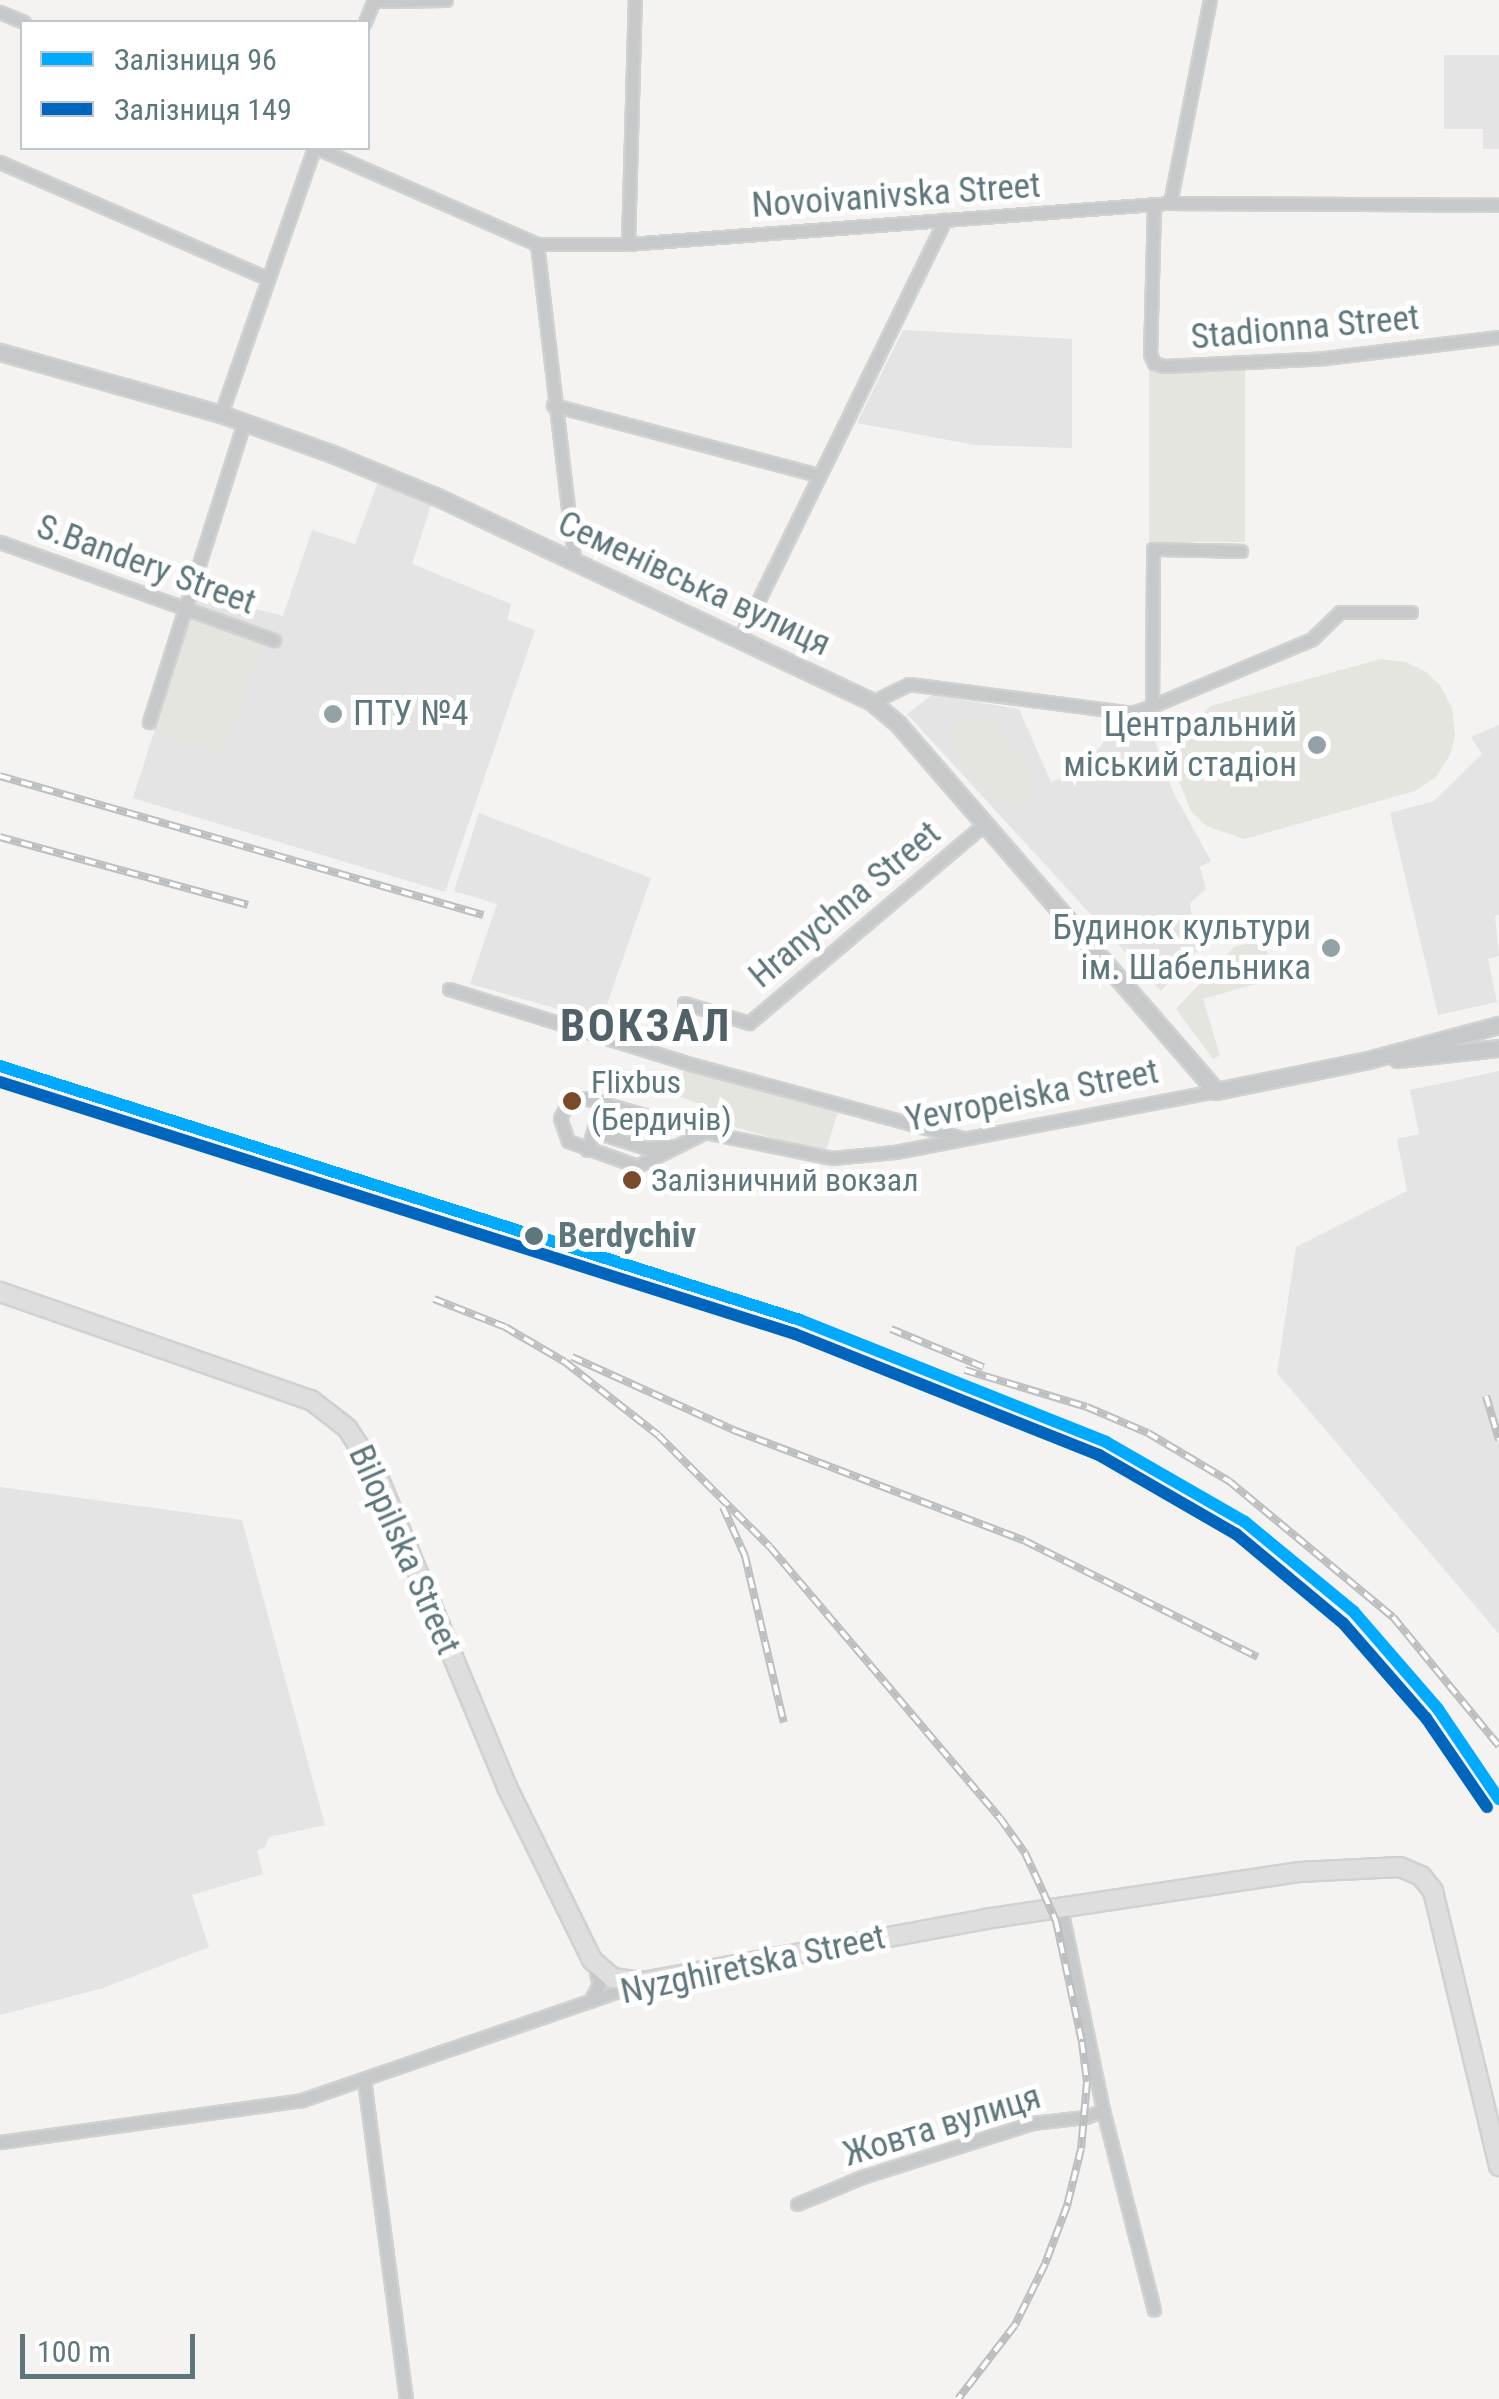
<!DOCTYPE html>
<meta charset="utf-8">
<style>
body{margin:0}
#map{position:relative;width:1499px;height:2399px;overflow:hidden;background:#f4f3f1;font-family:"Roboto Condensed",sans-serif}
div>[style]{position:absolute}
.built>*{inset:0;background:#e3e4e3}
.green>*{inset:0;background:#e3e5de;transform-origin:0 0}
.roads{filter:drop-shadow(2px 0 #d0d1d1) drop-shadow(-2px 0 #d0d1d1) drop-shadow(0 2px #d0d1d1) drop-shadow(0 -2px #d0d1d1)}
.minor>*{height:11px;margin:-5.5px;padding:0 5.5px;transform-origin:5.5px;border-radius:5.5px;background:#c7c8c9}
.tertiary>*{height:15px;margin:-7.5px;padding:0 7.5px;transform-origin:7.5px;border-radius:7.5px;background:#c7c8c9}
.secondary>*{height:18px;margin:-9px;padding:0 9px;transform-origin:9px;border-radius:9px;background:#dddedd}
.rail>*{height:8px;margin-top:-4px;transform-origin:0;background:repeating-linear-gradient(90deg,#fff 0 11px,#bdbebf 0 22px);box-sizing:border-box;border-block:2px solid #bdbebf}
.rail-1>*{height:12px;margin:-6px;padding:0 6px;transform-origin:6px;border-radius:6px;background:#0af}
.rail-2>*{height:12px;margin:-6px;padding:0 6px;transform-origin:6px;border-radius:6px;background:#0065bd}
.dots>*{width:28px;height:28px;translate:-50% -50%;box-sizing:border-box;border:5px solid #fff;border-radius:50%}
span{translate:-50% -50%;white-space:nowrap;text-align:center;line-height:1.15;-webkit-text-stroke:10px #fff;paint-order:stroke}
.bus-label{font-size:32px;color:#5e777d}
.left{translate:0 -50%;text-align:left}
.street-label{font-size:35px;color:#5e777d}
.poi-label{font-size:35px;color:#5e777d}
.right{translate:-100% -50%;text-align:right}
.stop-label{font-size:35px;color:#5e777d;font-weight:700}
.district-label{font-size:45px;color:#506268;font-weight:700;letter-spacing:2.5px}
.legend{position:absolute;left:20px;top:20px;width:350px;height:130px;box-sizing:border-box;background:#fff;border:2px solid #bfc9cb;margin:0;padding:12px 18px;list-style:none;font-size:30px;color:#5e777d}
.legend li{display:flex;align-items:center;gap:20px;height:50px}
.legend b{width:50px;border:2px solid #bfc9cb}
.scale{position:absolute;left:20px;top:2334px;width:175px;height:45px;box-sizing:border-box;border:5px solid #5e777d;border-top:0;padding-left:12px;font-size:30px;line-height:35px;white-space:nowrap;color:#5e777d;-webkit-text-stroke:8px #fff;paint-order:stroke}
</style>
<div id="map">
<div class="built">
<div style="clip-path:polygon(1444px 55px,1499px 55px,1499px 149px,1483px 149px,1483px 129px,1444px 129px)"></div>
<div style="clip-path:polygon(903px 330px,1072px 339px,1072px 448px,975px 445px,857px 423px)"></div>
<div style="clip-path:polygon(378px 482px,432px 502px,412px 564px,511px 604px,507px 620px,535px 630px,445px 892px,133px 798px,198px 594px,283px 616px,312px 530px,355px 544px)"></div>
<div style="clip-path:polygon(932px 695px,1019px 709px,1051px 782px,1081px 770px,1103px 743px,1105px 718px,1147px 720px,1173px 792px,1211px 861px,1200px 867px,1206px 889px,1190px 903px,1193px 928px,1206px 941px,1161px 991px,907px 714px)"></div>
<div style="clip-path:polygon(1499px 725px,1499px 915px,1495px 916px,1499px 956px,1488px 959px,1497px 1002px,1438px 1015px,1390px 813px,1434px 801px,1482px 754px,1471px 737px)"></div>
<div style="clip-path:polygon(479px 813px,651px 878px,601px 1021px,470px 984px,497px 904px,454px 891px)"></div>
<div style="clip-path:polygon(1499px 1071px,1499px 1634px,1277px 1373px,1296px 1247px,1407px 1191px,1397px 1139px,1419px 1134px,1410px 1090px)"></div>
<div style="clip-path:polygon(0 1487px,242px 1520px,325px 1825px,269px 1837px,265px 1847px,257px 1851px,263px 1874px,192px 1895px,209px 1947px,103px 1988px,0 2015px)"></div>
</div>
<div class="green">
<div style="left:1245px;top:370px;width:172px;height:96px;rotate:90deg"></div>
<div style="left:193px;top:620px;width:72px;height:117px;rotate:19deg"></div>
<div style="clip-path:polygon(1381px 659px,1406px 662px,1426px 672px,1440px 685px,1452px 708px,1455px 736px,1450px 755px,1436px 777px,1415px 791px,1244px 839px,1206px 826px,1191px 811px,1177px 776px,1178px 754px,1185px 733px,1210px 706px)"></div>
<div style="clip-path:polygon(969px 715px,988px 719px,1032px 773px,1034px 790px,1028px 801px,1017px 807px,996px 802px,950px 748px,950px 730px)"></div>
<div style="clip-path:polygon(1264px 939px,1273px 979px,1203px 999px,1220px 1055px,1213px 1059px,1176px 1009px,1234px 947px)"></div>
<div style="clip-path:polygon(685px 1069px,838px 1112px,825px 1153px,714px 1121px,700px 1104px,675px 1095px)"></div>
</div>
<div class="roads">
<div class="minor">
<div style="left:374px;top:1px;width:72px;rotate:-0.8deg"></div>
<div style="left:0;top:12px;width:26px;rotate:23deg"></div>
<div style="left:365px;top:22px;width:24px;rotate:-68deg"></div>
<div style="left:317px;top:148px;width:240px;rotate:23.6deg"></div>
<div style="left:537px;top:244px;width:91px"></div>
<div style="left:628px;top:244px;width:544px;rotate:-4.33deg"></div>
<div style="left:1170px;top:203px;width:329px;rotate:0.3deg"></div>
<div style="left:0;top:162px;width:291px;rotate:23.5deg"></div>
<div style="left:1170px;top:203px;width:207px;rotate:-78.9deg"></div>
<div style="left:1154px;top:204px;width:150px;rotate:91.5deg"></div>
<div style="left:1150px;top:354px;width:10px;rotate:66deg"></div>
<div style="left:1154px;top:363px;width:10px;rotate:17deg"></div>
<div style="left:1164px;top:366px;width:161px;rotate:-2.8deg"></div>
<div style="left:1325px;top:358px;width:175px;rotate:-6.9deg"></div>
<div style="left:537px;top:244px;width:318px;rotate:83.3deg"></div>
<div style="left:628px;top:244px;width:244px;rotate:-88.4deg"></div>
<div style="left:553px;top:405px;width:274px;rotate:14.8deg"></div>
<div style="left:221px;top:414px;width:282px;rotate:-70.7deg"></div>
<div style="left:0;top:542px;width:291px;rotate:19.7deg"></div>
<div style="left:740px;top:638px;width:466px;rotate:-63.9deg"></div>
<div style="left:872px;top:702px;width:41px;rotate:-25.9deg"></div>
<div style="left:909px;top:684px;width:225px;rotate:7.4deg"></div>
<div style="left:1132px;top:713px;width:21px;rotate:-19deg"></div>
<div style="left:1152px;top:706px;width:157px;rotate:-89.6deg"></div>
<div style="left:1153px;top:549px;width:88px;rotate:1.3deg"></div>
<div style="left:1152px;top:706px;width:173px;rotate:-22.7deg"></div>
<div style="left:1312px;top:639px;width:39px;rotate:-44deg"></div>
<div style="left:1340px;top:612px;width:71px"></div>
<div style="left:149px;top:722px;width:315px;rotate:-72.4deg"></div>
<div style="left:449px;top:989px;width:245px;rotate:17.3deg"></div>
<div style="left:683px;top:1062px;width:290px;rotate:15.2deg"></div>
<div style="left:684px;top:1003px;width:68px;rotate:17.1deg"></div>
<div style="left:749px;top:1023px;width:307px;rotate:-40.2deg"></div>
<div style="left:593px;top:1131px;width:57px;rotate:17.5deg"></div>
<div style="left:647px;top:1148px;width:24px;rotate:-5deg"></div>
<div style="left:705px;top:1132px;width:76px;rotate:153.4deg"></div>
<div style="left:637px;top:1166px;width:73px;rotate:-160.1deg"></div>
<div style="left:568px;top:1141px;width:24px;rotate:-109deg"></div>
<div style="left:560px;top:1118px;width:17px;rotate:-62deg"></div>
<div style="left:568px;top:1103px;width:17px;rotate:-17deg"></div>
<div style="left:584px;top:1098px;width:126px;rotate:15.7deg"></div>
<div style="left:705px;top:1132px;width:130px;rotate:11.6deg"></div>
<div style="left:832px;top:1158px;width:63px;rotate:-5.4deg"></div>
<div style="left:895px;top:1152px;width:327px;rotate:-10.8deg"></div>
<div style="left:587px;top:1150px;width:51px;rotate:-71.6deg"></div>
<div style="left:1061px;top:1909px;width:205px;rotate:78.2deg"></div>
<div style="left:1103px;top:2110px;width:206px;rotate:75.7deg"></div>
<div style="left:590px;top:2001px;width:18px;rotate:-61deg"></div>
<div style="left:599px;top:1985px;width:22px;rotate:-103deg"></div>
<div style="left:364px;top:2080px;width:322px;rotate:82.5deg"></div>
<div style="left:0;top:2142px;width:305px;rotate:-7.9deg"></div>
<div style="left:302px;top:2100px;width:355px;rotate:-19deg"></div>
<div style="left:797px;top:2204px;width:70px;rotate:-22.6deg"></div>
<div style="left:862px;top:2177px;width:178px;rotate:-17.6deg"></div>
<div style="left:1032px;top:2123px;width:54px;rotate:-6.3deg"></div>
<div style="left:1086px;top:2117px;width:18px;rotate:-22deg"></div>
</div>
<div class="tertiary">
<div style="left:0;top:352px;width:230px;rotate:15.7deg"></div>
<div style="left:221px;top:414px;width:116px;rotate:19.7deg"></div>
<div style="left:330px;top:453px;width:113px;rotate:22.3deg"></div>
<div style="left:435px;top:496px;width:483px;rotate:25.2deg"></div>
<div style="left:872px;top:702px;width:35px;rotate:40deg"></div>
<div style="left:899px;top:725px;width:484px;rotate:49.1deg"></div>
<div style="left:1216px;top:1091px;width:155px;rotate:-11.5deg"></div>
<div style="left:1368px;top:1060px;width:136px;rotate:-15deg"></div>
<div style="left:1397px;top:1059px;width:103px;rotate:-6.2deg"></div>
</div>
<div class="secondary">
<div style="left:0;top:1292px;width:329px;rotate:19.2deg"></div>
<div style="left:311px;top:1400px;width:46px;rotate:37.9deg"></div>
<div style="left:347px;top:1428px;width:53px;rotate:56.6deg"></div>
<div style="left:376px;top:1472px;width:341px;rotate:67.4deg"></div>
<div style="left:507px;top:1787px;width:193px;rotate:63.8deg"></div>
<div style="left:592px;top:1960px;width:28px;rotate:41deg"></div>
<div style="left:613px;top:1978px;width:30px;rotate:8deg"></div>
<div style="left:643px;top:1982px;width:348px;rotate:-10.4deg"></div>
<div style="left:985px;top:1919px;width:317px;rotate:-8.5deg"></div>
<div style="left:1299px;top:1872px;width:101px;rotate:-2.8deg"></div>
<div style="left:1400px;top:1867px;width:23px;rotate:23deg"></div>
<div style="left:1421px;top:1876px;width:19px;rotate:51deg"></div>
<div style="left:1433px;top:1891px;width:283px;rotate:76.5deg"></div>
</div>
</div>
<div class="rail">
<div style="left:0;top:776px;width:503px;rotate:16.06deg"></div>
<div style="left:0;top:837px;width:257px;rotate:15.3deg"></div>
<div style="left:434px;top:1299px;width:76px;rotate:21.5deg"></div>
<div style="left:505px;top:1327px;width:69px;rotate:30.3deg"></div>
<div style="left:565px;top:1362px;width:118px;rotate:38.1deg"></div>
<div style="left:658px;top:1435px;width:158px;rotate:45deg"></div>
<div style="left:770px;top:1547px;width:355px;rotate:49.7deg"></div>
<div style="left:1000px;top:1818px;width:43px;rotate:54.5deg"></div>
<div style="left:1025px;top:1853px;width:45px;rotate:65.1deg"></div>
<div style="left:1044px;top:1894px;width:30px;rotate:66deg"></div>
<div style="left:1056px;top:1921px;width:124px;rotate:77.9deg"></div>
<div style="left:1082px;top:2042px;width:40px;rotate:82.9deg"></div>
<div style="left:1087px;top:2082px;width:67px;rotate:95.1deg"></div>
<div style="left:1081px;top:2149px;width:59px;rotate:103.8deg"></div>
<div style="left:1067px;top:2206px;width:62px;rotate:110.8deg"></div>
<div style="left:1045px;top:2264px;width:68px;rotate:116.2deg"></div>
<div style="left:1015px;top:2325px;width:93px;rotate:127.6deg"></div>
<div style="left:891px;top:1329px;width:100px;rotate:22.4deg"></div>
<div style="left:572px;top:1357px;width:180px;rotate:24.3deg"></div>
<div style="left:736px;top:1431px;width:309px;rotate:20.8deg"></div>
<div style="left:1025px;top:1541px;width:260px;rotate:26.5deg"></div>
<div style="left:965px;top:1370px;width:127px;rotate:16.9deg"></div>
<div style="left:1087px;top:1407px;width:66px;rotate:23.1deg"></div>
<div style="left:1148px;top:1433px;width:94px;rotate:30.7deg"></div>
<div style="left:1229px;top:1481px;width:213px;rotate:39.7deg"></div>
<div style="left:1393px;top:1617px;width:167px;rotate:50.6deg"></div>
<div style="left:1486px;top:1396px;width:46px;rotate:73.5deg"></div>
<div style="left:723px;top:1507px;width:54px;rotate:65.8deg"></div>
<div style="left:745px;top:1556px;width:171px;rotate:76.9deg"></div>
</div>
<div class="rail-1">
<div style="left:0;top:1066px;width:839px;rotate:17.61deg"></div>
<div style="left:800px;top:1320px;width:329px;rotate:21.7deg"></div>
<div style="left:1106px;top:1442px;width:160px;rotate:29.9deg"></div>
<div style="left:1245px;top:1522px;width:141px;rotate:39.5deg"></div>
<div style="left:1354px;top:1612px;width:128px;rotate:49.1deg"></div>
<div style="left:1438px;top:1709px;width:109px;rotate:55.9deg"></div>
</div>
<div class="rail-2">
<div style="left:0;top:1082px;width:834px;rotate:17.59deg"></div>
<div style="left:795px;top:1334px;width:327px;rotate:21.7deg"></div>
<div style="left:1099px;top:1455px;width:158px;rotate:30deg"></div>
<div style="left:1236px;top:1534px;width:139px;rotate:39.8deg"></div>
<div style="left:1343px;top:1623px;width:126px;rotate:48.9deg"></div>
<div style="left:1426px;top:1718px;width:108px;rotate:55.6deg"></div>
</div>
<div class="dots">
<div style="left:333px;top:714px;background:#92a2a6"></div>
<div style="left:1317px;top:745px;background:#92a2a6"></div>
<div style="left:1331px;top:948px;background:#92a2a6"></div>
<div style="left:572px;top:1101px;background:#7a4b2a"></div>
<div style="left:632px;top:1180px;background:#7a4b2a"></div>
<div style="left:534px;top:1236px;background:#5e777d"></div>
</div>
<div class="bus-label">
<span class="left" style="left:591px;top:1101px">Flixbus<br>(Бердичів)</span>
<span class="left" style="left:651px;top:1180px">Залізничний вокзал</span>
</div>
<div class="street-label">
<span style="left:896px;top:196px;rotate:-4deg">Novoivanivska Street</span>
<span style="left:1305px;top:328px;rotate:-5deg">Stadionna Street</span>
<span style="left:146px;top:565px;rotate:20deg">S.Bandery Street</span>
<span style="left:694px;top:584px;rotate:25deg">Семенівська вулиця</span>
<span style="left:845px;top:905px;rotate:-40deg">Hranychna Street</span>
<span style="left:1032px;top:1096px;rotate:-11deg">Yevropeiska Street</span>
<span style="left:404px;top:1550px;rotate:66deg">Bilopilska Street</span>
<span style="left:753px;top:1965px;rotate:-12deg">Nyzghiretska Street</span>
<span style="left:942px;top:2126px;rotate:-17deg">Жовта вулиця</span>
</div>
<div class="poi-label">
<span class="left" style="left:353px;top:714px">ПТУ №4</span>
<span class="right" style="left:1297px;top:745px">Центральний<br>міський стадіон</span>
<span class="right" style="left:1311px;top:948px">Будинок культури<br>ім. Шабельника</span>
</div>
<div class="stop-label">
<span class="left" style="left:558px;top:1236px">Berdychiv</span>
</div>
<div class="district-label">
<span style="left:646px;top:1026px">ВОКЗАЛ</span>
</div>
<ul class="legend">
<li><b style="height:12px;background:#0af"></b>Залізниця 96</li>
<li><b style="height:12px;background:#0065bd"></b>Залізниця 149</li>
</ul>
<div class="scale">100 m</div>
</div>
